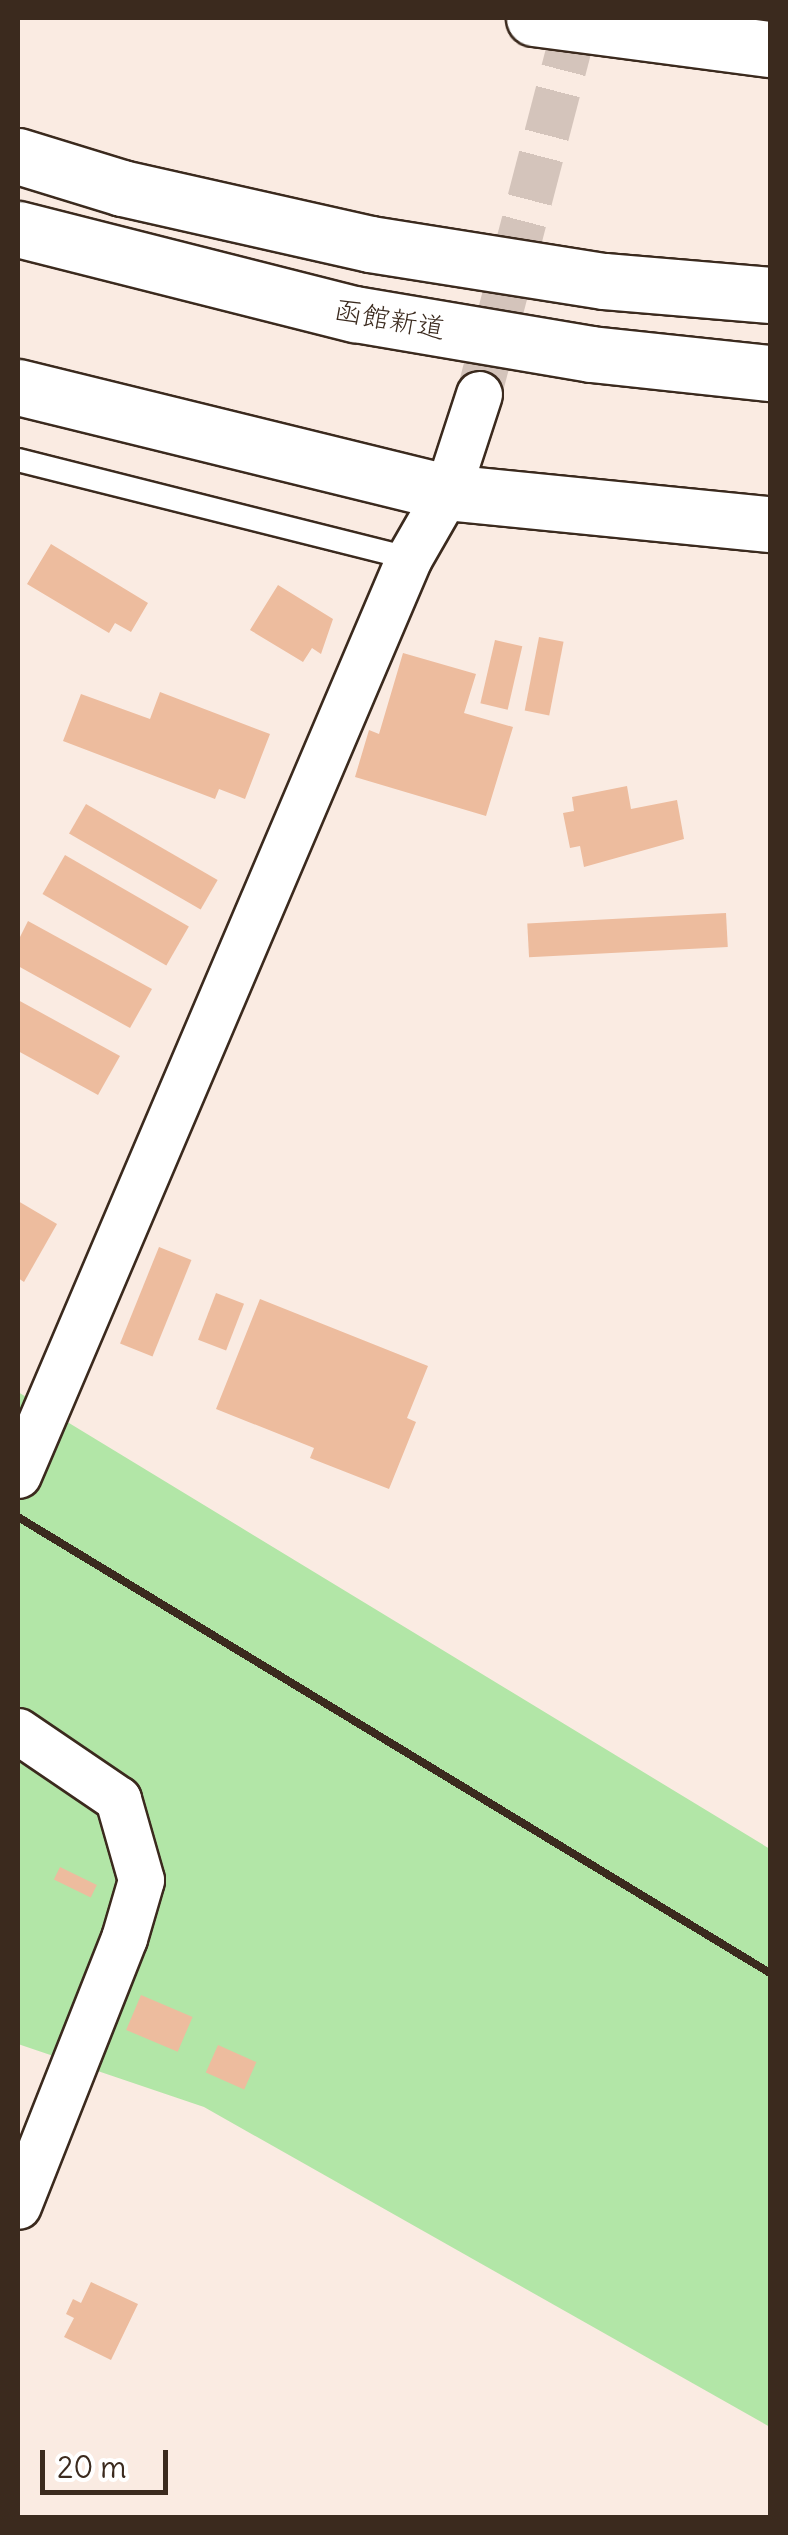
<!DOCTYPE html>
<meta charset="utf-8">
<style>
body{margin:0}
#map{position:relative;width:788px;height:2535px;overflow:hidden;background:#faebe2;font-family:Delius,"Klee One",sans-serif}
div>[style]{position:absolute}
.green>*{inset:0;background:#b2e6a7}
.building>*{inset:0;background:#edbc9e;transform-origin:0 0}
.street-tunnel>*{height:45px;margin-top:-22.5px;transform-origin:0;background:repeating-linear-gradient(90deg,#d4c4bb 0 45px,transparent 0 67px)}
.roads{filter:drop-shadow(2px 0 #3b2a1e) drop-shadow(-2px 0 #3b2a1e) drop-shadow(0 2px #3b2a1e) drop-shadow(0 -2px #3b2a1e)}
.lane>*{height:22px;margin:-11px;padding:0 11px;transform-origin:11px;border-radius:11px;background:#fff}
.street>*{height:45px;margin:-22.5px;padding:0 22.5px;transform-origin:22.5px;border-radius:22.5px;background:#fff}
.highway>*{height:55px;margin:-27.5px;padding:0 27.5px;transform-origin:27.5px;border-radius:27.5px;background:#fff}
.rail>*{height:8px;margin:-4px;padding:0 4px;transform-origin:4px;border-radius:4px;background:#3b2a1e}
span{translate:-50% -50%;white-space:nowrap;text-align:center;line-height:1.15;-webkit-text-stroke:10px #fff;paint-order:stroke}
.street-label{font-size:28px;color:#3b2a1e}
.frame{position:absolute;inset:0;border:20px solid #3b2a1e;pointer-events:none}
.scale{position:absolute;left:40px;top:2450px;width:128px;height:45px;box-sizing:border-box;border:5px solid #3b2a1e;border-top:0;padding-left:12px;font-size:30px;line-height:35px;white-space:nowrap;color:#3b2a1e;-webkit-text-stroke:8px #fff;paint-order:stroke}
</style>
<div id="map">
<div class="green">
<div style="clip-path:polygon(18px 1392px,770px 1849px,770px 2427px,204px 2107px,18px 2044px)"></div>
</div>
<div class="building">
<div style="clip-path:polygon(51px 544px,148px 603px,131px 632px,115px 623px,109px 633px,27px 584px)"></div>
<div style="clip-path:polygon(278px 585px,333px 619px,321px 654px,312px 648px,303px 662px,250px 630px)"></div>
<div style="left:539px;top:637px;width:25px;height:75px;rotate:11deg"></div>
<div style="left:495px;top:640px;width:28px;height:65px;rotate:13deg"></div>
<div style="clip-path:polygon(403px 653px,476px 674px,464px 713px,513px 727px,486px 816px,355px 777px,369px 730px,379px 734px)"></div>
<div style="clip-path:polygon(160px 692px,270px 734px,245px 799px,219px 789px,215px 799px,63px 741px,81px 694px,150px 719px)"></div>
<div style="clip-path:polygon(627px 786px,631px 809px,677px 800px,684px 839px,584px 867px,580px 846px,570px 848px,563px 813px,574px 811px,572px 797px)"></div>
<div style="left:86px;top:804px;width:152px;height:34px;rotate:30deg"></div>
<div style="left:65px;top:855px;width:143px;height:45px;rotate:30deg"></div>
<div style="left:726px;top:913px;width:34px;height:199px;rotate:87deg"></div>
<div style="clip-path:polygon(28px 921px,152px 989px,130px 1028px,18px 966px,18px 941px)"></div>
<div style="clip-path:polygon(18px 1000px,120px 1056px,98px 1095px,18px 1051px)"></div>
<div style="clip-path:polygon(18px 1201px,57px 1224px,24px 1282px,18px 1278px)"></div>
<div style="left:159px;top:1247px;width:35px;height:104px;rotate:22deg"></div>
<div style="left:216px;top:1293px;width:30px;height:50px;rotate:21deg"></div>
<div style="clip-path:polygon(260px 1299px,428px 1366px,407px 1418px,416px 1422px,389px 1489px,310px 1458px,314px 1448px,216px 1409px)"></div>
<div style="left:60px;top:1867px;width:41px;height:14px;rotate:26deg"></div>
<div style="left:141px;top:1995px;width:56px;height:38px;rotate:23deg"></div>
<div style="left:218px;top:2045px;width:42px;height:30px;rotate:24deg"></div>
<div style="clip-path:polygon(91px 2282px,138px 2304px,111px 2360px,64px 2337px,74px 2318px,66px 2314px,73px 2299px,81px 2303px)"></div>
</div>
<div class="street-tunnel">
<div style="left:479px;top:394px;width:389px;rotate:-75.4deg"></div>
</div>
<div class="roads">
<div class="lane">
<div style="left:18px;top:460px;width:403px;rotate:14.1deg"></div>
</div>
<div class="street">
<div style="left:18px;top:1475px;width:997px;rotate:-66.91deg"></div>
<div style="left:409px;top:558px;width:76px;rotate:-60.1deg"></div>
<div style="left:447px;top:492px;width:103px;rotate:-71.9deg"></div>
<div style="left:18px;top:1731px;width:121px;rotate:34.2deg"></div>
<div style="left:118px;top:1799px;width:84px;rotate:74.1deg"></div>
<div style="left:141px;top:1880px;width:60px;rotate:106.3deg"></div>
<div style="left:124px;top:1938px;width:288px;rotate:111.6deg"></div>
</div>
<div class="highway">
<div style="left:534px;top:18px;width:238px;rotate:7.5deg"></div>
<div style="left:18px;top:156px;width:109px;rotate:17.1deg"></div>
<div style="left:122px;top:188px;width:254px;rotate:12.7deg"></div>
<div style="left:370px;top:244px;width:237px;rotate:9deg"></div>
<div style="left:604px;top:281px;width:167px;rotate:4.8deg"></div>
<div style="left:18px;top:229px;width:348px;rotate:14.2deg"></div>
<div style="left:355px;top:314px;width:239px;rotate:9.6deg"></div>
<div style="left:591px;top:354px;width:180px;rotate:6.1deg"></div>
<div style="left:18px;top:387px;width:442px;rotate:13.8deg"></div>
<div style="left:447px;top:492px;width:325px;rotate:5.7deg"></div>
</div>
</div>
<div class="rail">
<div style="left:18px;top:1517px;width:879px;rotate:31.23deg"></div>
</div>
<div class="street-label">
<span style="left:390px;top:319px;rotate:10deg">函館新道</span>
</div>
<div class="frame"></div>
<div class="scale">20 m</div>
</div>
